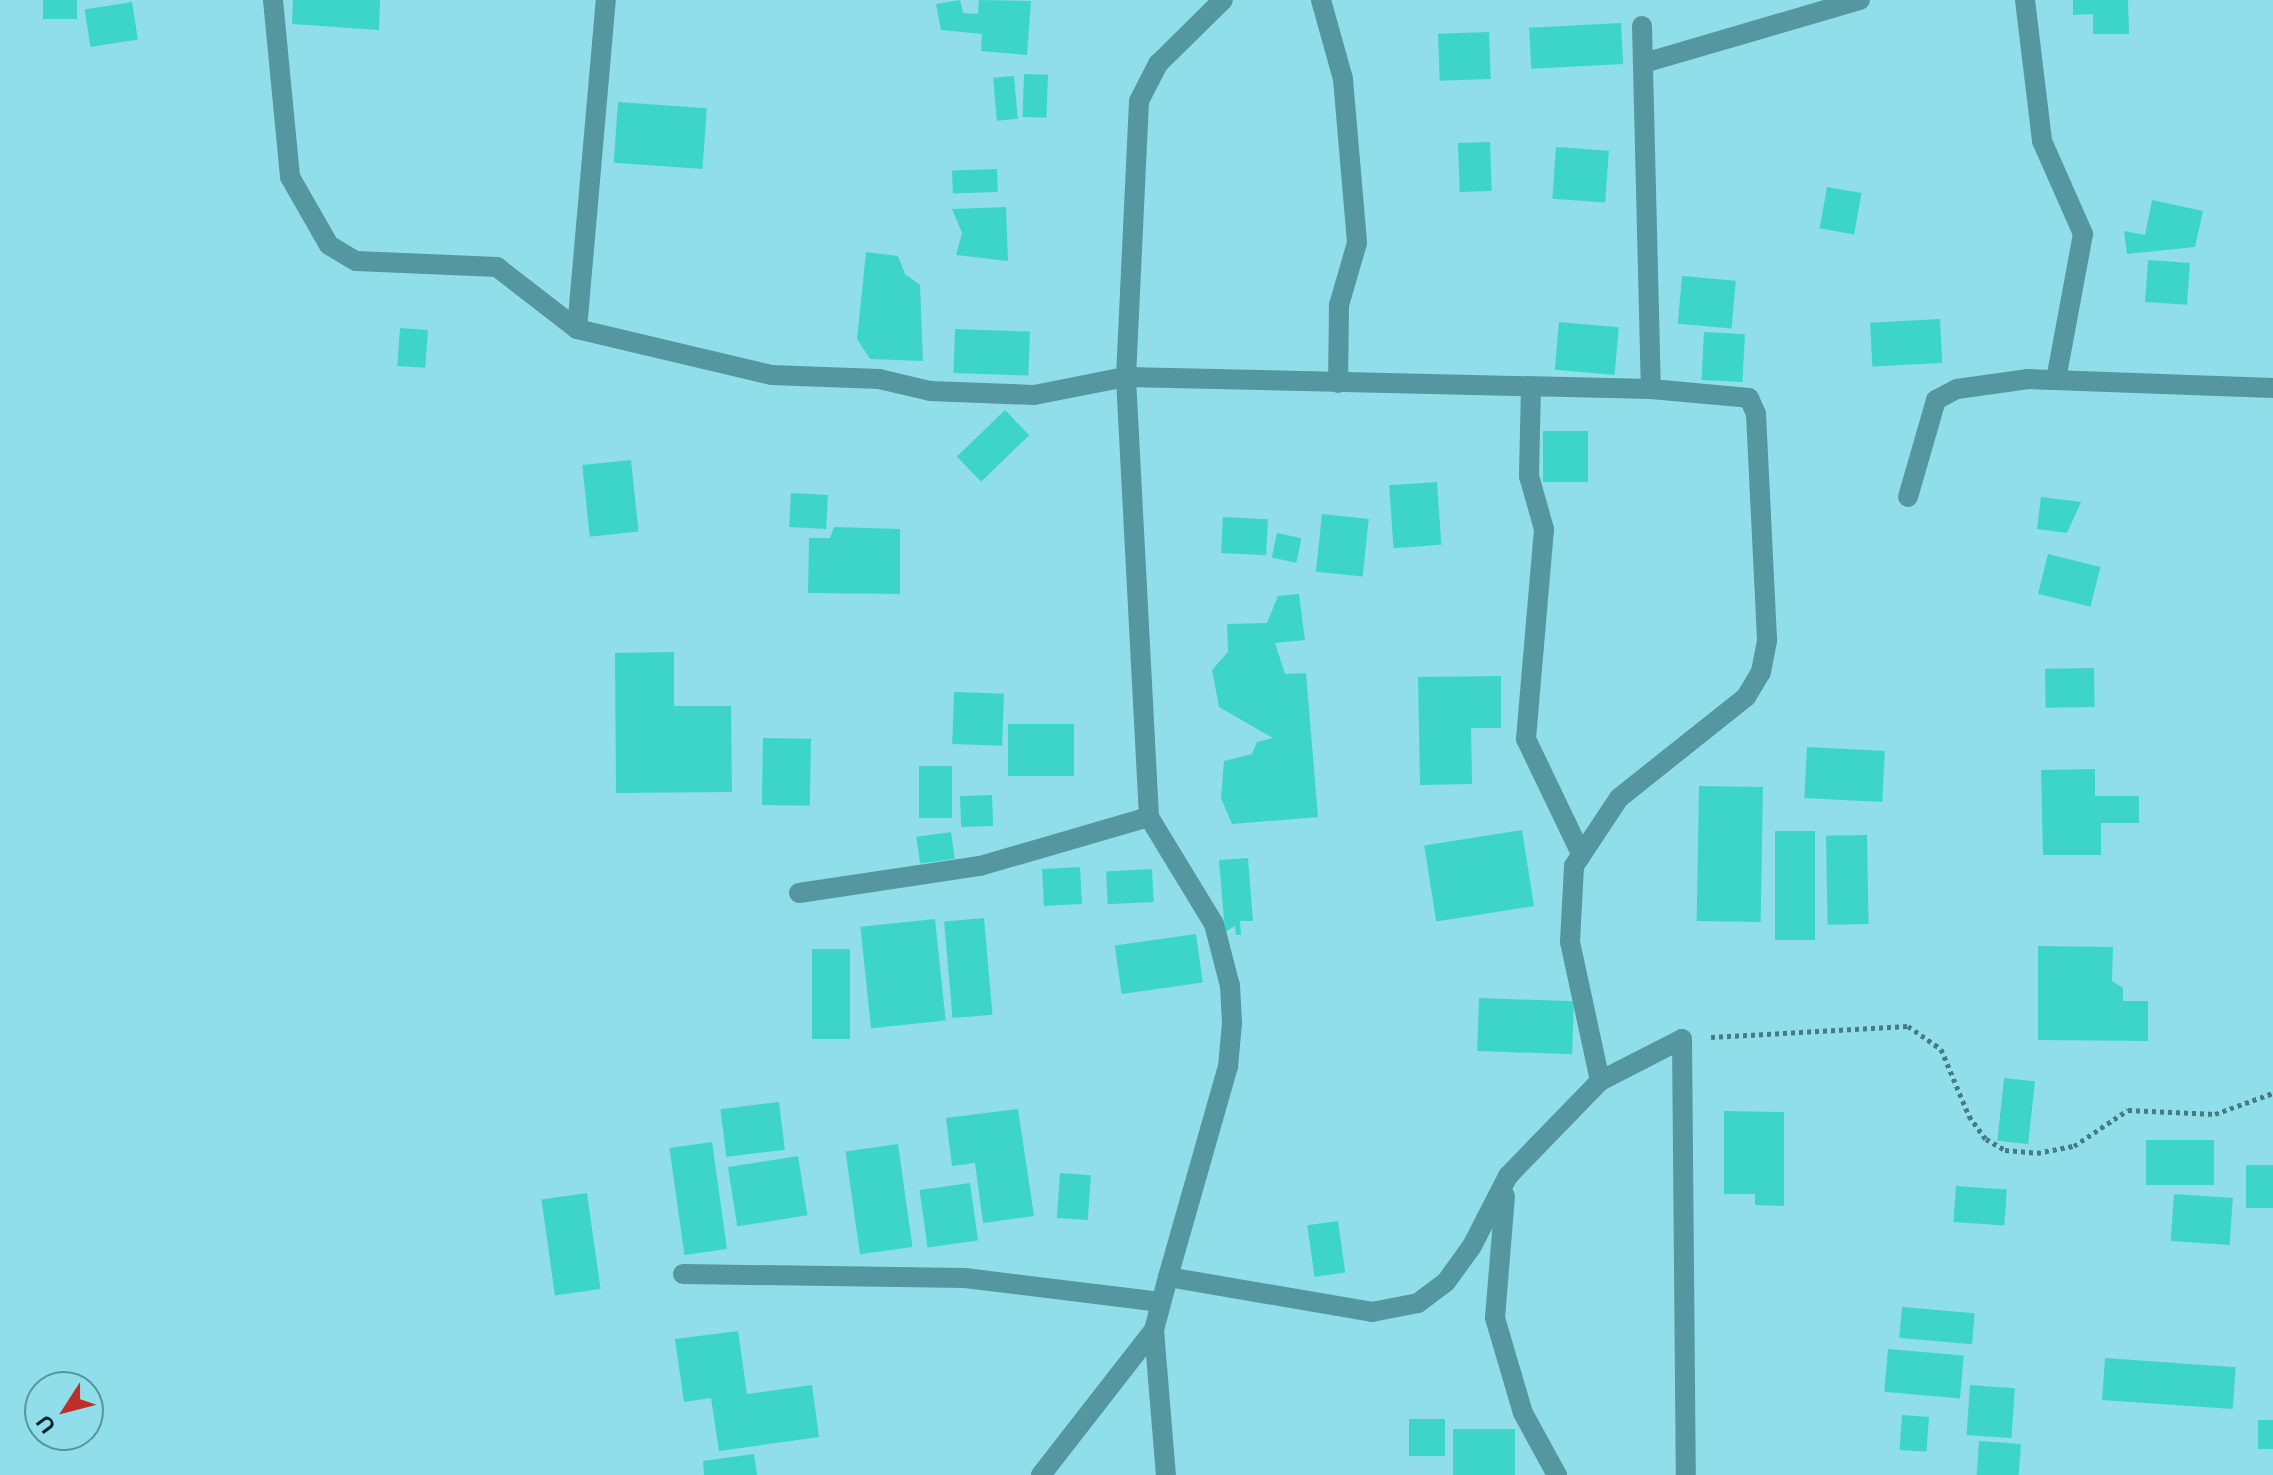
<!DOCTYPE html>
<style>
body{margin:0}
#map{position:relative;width:2273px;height:1475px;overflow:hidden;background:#8fdee9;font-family:Helvetica,sans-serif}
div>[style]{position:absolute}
.building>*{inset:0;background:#3ed5c9;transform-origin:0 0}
.path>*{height:5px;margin-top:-2.5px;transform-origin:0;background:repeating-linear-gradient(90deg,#457c84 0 4px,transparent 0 8px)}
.minor>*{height:20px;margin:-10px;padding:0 10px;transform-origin:10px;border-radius:10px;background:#5497a0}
span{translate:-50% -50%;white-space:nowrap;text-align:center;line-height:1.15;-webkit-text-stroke:6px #8fdee9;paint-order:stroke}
.north{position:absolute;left:24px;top:1371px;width:80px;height:80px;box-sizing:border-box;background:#8fdee9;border:2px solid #57959d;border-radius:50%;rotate:234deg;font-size:22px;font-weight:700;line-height:32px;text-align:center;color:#04272c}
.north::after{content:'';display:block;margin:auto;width:28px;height:36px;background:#be2f2c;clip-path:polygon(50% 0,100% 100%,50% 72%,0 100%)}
</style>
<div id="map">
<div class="building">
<div style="left:43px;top:0;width:34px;height:19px"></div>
<div style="clip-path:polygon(293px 0,380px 0,379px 30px,292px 24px)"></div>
<div style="clip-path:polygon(960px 0,963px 13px,978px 14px,979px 0,1031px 1px,1027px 55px,981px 51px,982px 34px,941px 30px,936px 4px)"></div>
<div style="clip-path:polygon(2073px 0,2128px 0,2129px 34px,2093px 34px,2093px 14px,2073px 15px)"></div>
<div style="left:132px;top:2px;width:38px;height:48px;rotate:81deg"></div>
<div style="left:1621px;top:23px;width:41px;height:92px;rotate:87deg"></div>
<div style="left:1489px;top:32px;width:47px;height:51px;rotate:88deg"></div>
<div style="left:1024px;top:74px;width:24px;height:43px;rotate:2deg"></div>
<div style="left:1014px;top:76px;width:43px;height:21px;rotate:85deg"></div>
<div style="left:618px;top:102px;width:89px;height:61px;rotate:4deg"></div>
<div style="left:1490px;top:142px;width:49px;height:32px;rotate:88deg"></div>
<div style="left:1556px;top:147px;width:53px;height:52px;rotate:4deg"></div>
<div style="left:997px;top:169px;width:23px;height:45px;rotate:88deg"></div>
<div style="left:1827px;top:187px;width:35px;height:42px;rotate:10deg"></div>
<div style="clip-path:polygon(2152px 200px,2203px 211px,2195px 247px,2127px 254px,2124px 231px,2145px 235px)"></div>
<div style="clip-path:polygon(1006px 207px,1008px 261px,956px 255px,962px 233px,952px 209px)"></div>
<div style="clip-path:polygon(866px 252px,898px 256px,905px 274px,920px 285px,923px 361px,870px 359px,857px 339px)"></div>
<div style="left:2148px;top:260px;width:42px;height:42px;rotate:4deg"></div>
<div style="left:1682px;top:276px;width:54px;height:48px;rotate:5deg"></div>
<div style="left:1940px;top:319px;width:44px;height:70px;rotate:87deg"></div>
<div style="left:1559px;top:322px;width:60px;height:48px;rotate:5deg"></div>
<div style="left:400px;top:328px;width:28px;height:38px;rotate:4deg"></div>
<div style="left:955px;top:329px;width:75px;height:44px;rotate:2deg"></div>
<div style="left:1704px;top:332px;width:41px;height:48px;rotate:3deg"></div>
<div style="left:1005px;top:410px;width:35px;height:67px;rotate:46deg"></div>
<div style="left:1543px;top:431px;width:45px;height:51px"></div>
<div style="left:631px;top:460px;width:72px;height:49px;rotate:84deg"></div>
<div style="left:1437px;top:482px;width:63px;height:48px;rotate:86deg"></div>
<div style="left:791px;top:493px;width:37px;height:34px;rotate:3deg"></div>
<div style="clip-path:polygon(2041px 497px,2081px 502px,2067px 533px,2037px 529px)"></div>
<div style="left:1322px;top:514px;width:47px;height:58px;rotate:6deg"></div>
<div style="left:1223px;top:517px;width:45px;height:36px;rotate:3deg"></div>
<div style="clip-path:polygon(834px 527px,900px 529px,900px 594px,808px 593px,809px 538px,830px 538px)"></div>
<div style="left:1277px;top:533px;width:25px;height:25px;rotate:12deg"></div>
<div style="left:2048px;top:554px;width:54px;height:41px;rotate:14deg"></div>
<div style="clip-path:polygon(1299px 594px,1305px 640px,1275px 643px,1285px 674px,1306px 673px,1318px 817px,1232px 824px,1221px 798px,1224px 761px,1252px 754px,1257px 742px,1273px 738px,1219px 707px,1212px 670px,1228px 652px,1227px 624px,1267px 623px,1278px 596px)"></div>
<div style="clip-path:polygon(674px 652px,674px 706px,731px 706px,732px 792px,616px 793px,615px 653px)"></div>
<div style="left:2094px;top:668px;width:39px;height:49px;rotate:89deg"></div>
<div style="clip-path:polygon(1501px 676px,1501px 728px,1471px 728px,1472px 784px,1420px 785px,1418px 677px)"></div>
<div style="left:954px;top:692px;width:50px;height:52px;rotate:2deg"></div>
<div style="left:1008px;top:724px;width:66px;height:52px"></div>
<div style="left:763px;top:738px;width:48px;height:67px;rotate:1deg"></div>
<div style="left:1807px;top:747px;width:78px;height:51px;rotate:3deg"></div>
<div style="left:919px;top:766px;width:33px;height:52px"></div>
<div style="clip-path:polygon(2095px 769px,2095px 796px,2139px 796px,2139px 823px,2101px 823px,2101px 855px,2043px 855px,2041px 770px)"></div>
<div style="left:1699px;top:786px;width:64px;height:135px;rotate:1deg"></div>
<div style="left:992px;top:795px;width:31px;height:32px;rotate:88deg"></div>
<div style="left:1522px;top:830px;width:77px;height:99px;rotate:81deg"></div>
<div style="left:1775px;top:831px;width:40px;height:109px"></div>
<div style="left:951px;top:832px;width:27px;height:35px;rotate:82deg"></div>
<div style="left:1867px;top:835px;width:89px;height:41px;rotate:89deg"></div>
<div style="clip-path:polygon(1248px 858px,1253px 921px,1240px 921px,1241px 935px,1236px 935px,1235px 926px,1225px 932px,1219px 860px)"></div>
<div style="left:1080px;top:867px;width:37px;height:38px;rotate:87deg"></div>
<div style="left:1152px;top:869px;width:33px;height:46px;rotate:87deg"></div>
<div style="left:984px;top:918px;width:97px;height:40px;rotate:85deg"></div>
<div style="left:935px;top:919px;width:102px;height:75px;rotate:84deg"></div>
<div style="left:1196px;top:934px;width:49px;height:82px;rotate:82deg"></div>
<div style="clip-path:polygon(2038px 946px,2113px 947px,2112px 981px,2123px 988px,2123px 1001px,2148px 1001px,2148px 1041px,2038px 1040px)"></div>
<div style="left:812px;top:949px;width:38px;height:90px"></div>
<div style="left:1479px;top:998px;width:95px;height:53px;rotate:2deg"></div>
<div style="left:2004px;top:1078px;width:31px;height:63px;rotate:6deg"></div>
<div style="left:779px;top:1102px;width:48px;height:59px;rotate:83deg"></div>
<div style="clip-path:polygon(1018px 1109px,1034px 1216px,983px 1223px,975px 1163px,952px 1166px,946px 1118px)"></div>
<div style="clip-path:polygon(1724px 1111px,1784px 1112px,1784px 1206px,1755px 1205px,1755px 1194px,1724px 1194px)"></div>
<div style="left:2146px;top:1140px;width:68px;height:45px"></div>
<div style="left:712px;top:1142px;width:108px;height:43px;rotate:82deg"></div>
<div style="left:898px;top:1144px;width:104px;height:53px;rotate:82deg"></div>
<div style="left:798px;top:1156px;width:60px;height:71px;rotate:81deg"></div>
<div style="left:2246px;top:1165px;width:27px;height:43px"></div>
<div style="left:1060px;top:1173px;width:31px;height:45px;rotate:4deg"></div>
<div style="left:970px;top:1183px;width:58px;height:51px;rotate:82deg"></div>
<div style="left:1956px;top:1186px;width:51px;height:36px;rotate:4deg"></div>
<div style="left:587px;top:1193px;width:97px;height:46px;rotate:82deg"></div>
<div style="left:2174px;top:1194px;width:59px;height:47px;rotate:4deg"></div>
<div style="left:1338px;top:1221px;width:52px;height:31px;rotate:82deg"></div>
<div style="left:1902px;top:1307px;width:73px;height:31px;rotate:5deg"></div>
<div style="clip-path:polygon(738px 1331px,747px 1394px,812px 1385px,819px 1437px,719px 1451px,711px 1398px,684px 1402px,675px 1339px)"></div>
<div style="left:1888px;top:1349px;width:76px;height:43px;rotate:5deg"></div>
<div style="left:2105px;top:1358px;width:131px;height:42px;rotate:4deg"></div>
<div style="left:1970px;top:1385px;width:45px;height:50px;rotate:4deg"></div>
<div style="left:1902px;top:1415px;width:27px;height:35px;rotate:4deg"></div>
<div style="left:1409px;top:1419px;width:36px;height:37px"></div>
<div style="left:2258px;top:1420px;width:15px;height:29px"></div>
<div style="left:1453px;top:1429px;width:62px;height:46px"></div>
<div style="left:1979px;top:1441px;width:42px;height:34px;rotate:4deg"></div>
<div style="clip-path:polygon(754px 1454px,757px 1475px,704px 1475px,703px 1461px)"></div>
</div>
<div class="path">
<div style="left:1711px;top:1037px;width:197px;rotate:-3.2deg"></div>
<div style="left:1908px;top:1026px;width:40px;rotate:34.9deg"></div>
<div style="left:1941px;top:1049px;width:73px;rotate:67.3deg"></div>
<div style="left:1969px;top:1116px;width:29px;rotate:54deg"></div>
<div style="left:1986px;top:1139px;width:22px;rotate:30deg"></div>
<div style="left:2005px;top:1150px;width:32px;rotate:5deg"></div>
<div style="left:2037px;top:1153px;width:38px;rotate:-11deg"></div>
<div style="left:2074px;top:1146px;width:65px;rotate:-33.7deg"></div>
<div style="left:2128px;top:1110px;width:87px;rotate:2.6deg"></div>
<div style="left:2215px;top:1114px;width:62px;rotate:-19.9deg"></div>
</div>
<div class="minor">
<div style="left:273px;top:0;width:178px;rotate:84.5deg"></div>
<div style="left:290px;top:177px;width:78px;rotate:60.2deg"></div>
<div style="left:329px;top:245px;width:31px;rotate:31deg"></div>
<div style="left:356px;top:261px;width:141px;rotate:2.4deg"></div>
<div style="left:497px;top:267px;width:101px;rotate:37.8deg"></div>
<div style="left:577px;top:329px;width:200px;rotate:13.3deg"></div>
<div style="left:772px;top:375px;width:107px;rotate:2.1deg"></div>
<div style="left:879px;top:379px;width:52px;rotate:13.2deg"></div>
<div style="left:930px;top:391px;width:104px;rotate:2.2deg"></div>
<div style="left:1034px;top:395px;width:94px;rotate:-11.1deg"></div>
<div style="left:1126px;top:377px;width:525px;rotate:1.31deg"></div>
<div style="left:1651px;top:389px;width:98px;rotate:5.2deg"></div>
<div style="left:1749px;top:398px;width:17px;rotate:66deg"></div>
<div style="left:1756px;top:414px;width:227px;rotate:87.2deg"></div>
<div style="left:1767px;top:641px;width:32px;rotate:101deg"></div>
<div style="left:1761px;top:672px;width:29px;rotate:121deg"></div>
<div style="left:1746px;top:697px;width:162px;rotate:141.5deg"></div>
<div style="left:1619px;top:798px;width:82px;rotate:123.5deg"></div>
<div style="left:1574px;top:866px;width:76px;rotate:93deg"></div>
<div style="left:1570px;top:942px;width:142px;rotate:77.8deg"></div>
<div style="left:1321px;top:0;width:82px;rotate:74.4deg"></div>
<div style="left:1343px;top:79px;width:165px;rotate:85.1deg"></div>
<div style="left:1357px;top:243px;width:65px;rotate:106.2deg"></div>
<div style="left:1339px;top:305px;width:78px;rotate:90.7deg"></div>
<div style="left:2025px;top:0;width:142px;rotate:83.1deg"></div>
<div style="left:2042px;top:141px;width:102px;rotate:66.2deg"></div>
<div style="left:2083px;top:234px;width:148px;rotate:100.5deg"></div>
<div style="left:1642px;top:26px;width:363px;rotate:88.6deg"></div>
<div style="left:1644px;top:63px;width:225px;rotate:-16.3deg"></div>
<div style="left:577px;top:329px;width:330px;rotate:-85deg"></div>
<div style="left:1531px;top:387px;width:89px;rotate:91.3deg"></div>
<div style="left:1529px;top:476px;width:55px;rotate:74.2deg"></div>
<div style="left:1544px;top:529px;width:211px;rotate:94.9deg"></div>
<div style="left:1526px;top:739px;width:127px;rotate:64.4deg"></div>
<div style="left:1908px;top:497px;width:101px;rotate:-73.9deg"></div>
<div style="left:1936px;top:400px;width:24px;rotate:-28deg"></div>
<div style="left:1957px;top:389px;width:72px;rotate:-8deg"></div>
<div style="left:2028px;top:379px;width:245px;rotate:2.1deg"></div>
<div style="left:799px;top:893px;width:183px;rotate:-8.5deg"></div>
<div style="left:980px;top:866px;width:176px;rotate:-16.2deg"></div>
<div style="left:1505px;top:1196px;width:122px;rotate:94.7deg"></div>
<div style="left:1495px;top:1318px;width:99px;rotate:73.6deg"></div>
<div style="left:1523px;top:1413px;width:71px;rotate:61.3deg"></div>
<div style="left:683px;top:1274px;width:282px;rotate:0.8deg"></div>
<div style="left:965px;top:1278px;width:197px;rotate:7deg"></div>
<div style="left:1168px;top:1277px;width:218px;rotate:-74.1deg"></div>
<div style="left:1228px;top:1067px;width:44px;rotate:-84.8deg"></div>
<div style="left:1232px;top:1023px;width:37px;rotate:-93deg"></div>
<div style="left:1230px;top:986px;width:64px;rotate:-104.5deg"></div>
<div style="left:1214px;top:924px;width:125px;rotate:-121.3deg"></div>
<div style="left:1149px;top:817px;width:441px;rotate:-93deg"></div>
<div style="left:1126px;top:377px;width:276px;rotate:-87.3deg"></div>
<div style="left:1139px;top:101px;width:42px;rotate:-62.8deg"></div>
<div style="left:1158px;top:64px;width:91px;rotate:-44.6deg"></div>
<div style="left:1154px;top:1330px;width:145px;rotate:85.3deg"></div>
<div style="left:1041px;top:1475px;width:184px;rotate:-52.1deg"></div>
<div style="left:1154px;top:1330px;width:55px;rotate:-75.2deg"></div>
<div style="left:1168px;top:1277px;width:207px;rotate:9.7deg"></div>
<div style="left:1372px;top:1312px;width:47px;rotate:-11.1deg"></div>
<div style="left:1418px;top:1303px;width:35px;rotate:-37deg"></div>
<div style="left:1446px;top:1282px;width:44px;rotate:-54.2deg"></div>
<div style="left:1472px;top:1246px;width:79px;rotate:-62.8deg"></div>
<div style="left:1508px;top:1176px;width:132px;rotate:-45.9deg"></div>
<div style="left:1600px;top:1081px;width:92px;rotate:-27.1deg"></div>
<div style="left:1682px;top:1039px;width:436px;rotate:89.5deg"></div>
</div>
<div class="north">U</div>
</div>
